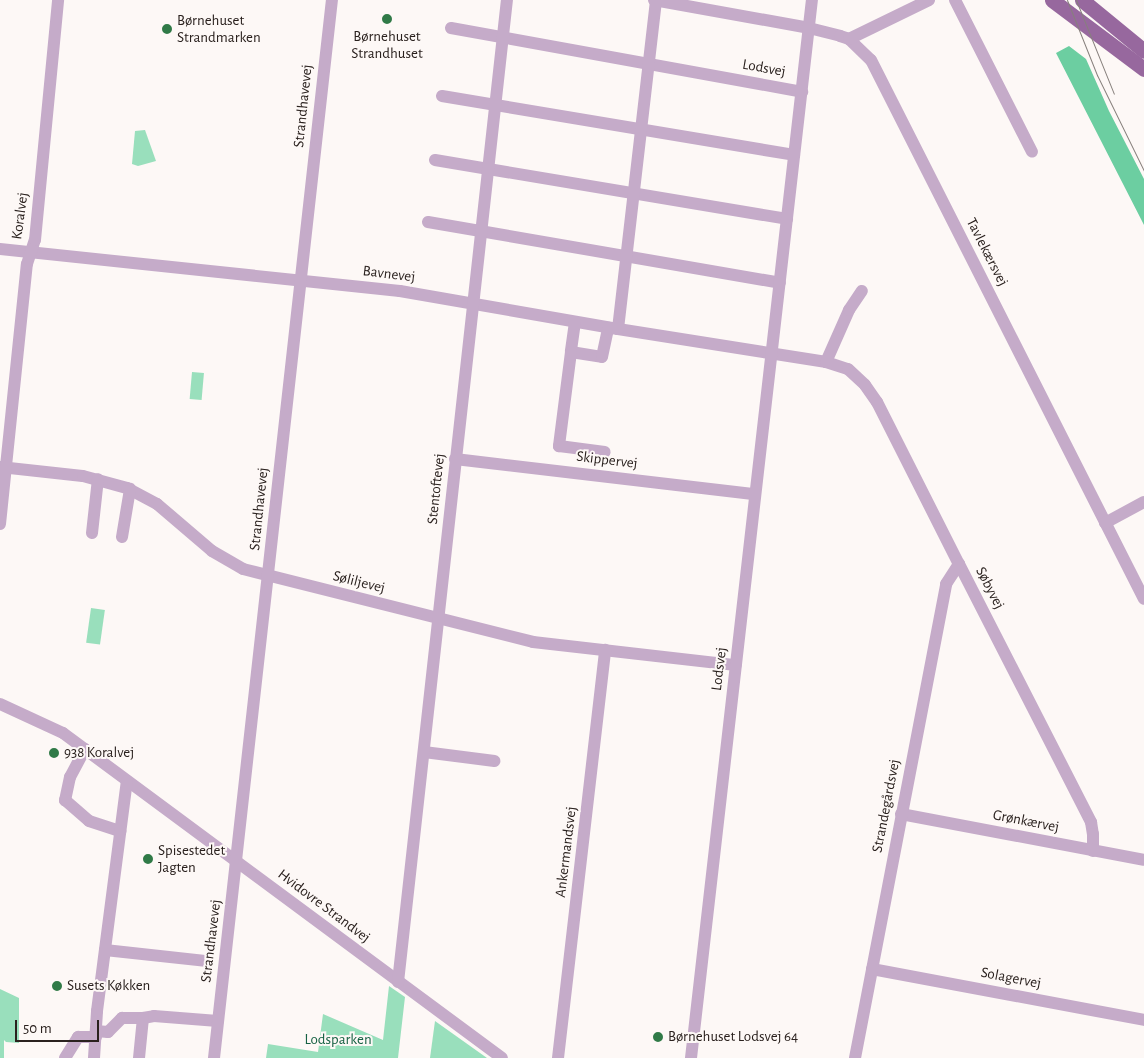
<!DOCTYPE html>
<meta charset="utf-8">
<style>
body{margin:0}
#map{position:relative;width:1144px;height:1058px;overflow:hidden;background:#fdf8f6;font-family:"Alegreya Sans",sans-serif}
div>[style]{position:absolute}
.green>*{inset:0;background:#99dfbc;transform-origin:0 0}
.forest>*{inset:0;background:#6ccea1}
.minor>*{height:12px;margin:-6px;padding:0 6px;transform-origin:6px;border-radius:6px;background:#c5abc9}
.major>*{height:15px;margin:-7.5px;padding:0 7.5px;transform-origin:7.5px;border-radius:7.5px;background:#97689e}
.tram>*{height:1px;margin:-0.5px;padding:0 0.5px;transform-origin:0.5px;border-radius:0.5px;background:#87807d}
.dots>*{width:14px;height:14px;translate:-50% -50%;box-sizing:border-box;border:2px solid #fdf8f6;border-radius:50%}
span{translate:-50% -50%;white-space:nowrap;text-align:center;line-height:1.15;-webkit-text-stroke:4px #fdf8f6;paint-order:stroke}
.poi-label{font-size:15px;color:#2a211e}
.left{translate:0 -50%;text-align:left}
.street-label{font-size:15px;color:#2a211e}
.park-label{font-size:15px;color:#166143}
.scale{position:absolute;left:15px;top:1020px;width:84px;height:22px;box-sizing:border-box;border:2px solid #2a211e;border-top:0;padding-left:6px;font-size:15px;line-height:18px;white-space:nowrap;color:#2a211e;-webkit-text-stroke:4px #fdf8f6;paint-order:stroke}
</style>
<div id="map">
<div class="green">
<div style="clip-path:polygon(145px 130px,156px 161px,138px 166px,132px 164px,135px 131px)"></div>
<div style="left:192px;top:372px;width:12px;height:27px;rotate:5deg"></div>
<div style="left:91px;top:608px;width:14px;height:35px;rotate:8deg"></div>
<div style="clip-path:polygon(389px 986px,405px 997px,398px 1058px,266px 1058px,268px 1044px,318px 1052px,323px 1014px,383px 1040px)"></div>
<div style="clip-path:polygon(0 989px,19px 998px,19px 1043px,6px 1042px,4px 1040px,4px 1058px,0 1058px)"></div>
<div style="clip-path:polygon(435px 1021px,487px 1058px,430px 1058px)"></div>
</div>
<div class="forest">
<div style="clip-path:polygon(1069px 46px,1086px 59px,1109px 111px,1144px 179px,1144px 225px,1056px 53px)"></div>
</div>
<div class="minor">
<div style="left:654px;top:0;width:158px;rotate:10.2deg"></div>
<div style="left:809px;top:28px;width:32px;rotate:14deg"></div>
<div style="left:840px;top:36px;width:9px;rotate:18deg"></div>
<div style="left:849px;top:39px;width:30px;rotate:44deg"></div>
<div style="left:871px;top:60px;width:604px;rotate:63.14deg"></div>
<div style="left:955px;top:0;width:170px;rotate:63.1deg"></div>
<div style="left:451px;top:28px;width:357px;rotate:10.3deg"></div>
<div style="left:849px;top:39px;width:89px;rotate:-26deg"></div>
<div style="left:442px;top:96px;width:357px;rotate:9.5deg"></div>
<div style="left:435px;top:160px;width:357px;rotate:9.5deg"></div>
<div style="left:428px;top:222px;width:357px;rotate:9.8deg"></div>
<div style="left:0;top:249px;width:402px;rotate:6deg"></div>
<div style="left:400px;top:291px;width:221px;rotate:9.9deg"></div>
<div style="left:618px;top:329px;width:211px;rotate:9deg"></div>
<div style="left:826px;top:362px;width:23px;rotate:18deg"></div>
<div style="left:848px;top:369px;width:23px;rotate:43deg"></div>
<div style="left:865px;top:385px;width:21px;rotate:55deg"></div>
<div style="left:877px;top:402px;width:182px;rotate:63.2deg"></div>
<div style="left:959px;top:564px;width:290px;rotate:62.9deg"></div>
<div style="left:1091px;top:822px;width:12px;rotate:81deg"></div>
<div style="left:1093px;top:834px;width:17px;rotate:90deg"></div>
<div style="left:575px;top:322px;width:30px;rotate:98deg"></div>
<div style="left:571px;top:352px;width:31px;rotate:9deg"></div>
<div style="left:602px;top:357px;width:30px;rotate:-78deg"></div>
<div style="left:618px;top:329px;width:331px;rotate:-83.4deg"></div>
<div style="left:571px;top:352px;width:95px;rotate:97.3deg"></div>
<div style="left:559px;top:446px;width:46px;rotate:7.4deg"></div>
<div style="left:826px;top:362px;width:57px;rotate:-66.1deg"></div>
<div style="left:849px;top:310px;width:23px;rotate:-56deg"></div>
<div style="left:455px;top:459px;width:302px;rotate:6.7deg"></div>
<div style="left:0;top:467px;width:83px;rotate:6.2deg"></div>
<div style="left:83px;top:476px;width:46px;rotate:15.3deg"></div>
<div style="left:127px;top:488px;width:34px;rotate:28deg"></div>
<div style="left:157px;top:504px;width:72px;rotate:40.5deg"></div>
<div style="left:212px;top:551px;width:36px;rotate:30deg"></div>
<div style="left:243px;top:569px;width:299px;rotate:14.1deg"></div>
<div style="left:533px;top:642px;width:204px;rotate:6.5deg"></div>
<div style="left:1105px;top:523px;width:44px;rotate:-28.3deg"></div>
<div style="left:0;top:524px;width:261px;rotate:-84.1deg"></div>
<div style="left:27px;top:264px;width:25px;rotate:-72deg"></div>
<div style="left:35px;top:240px;width:241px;rotate:-84.5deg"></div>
<div style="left:92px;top:533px;width:54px;rotate:-83.7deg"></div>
<div style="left:122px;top:537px;width:49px;rotate:-80.5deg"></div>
<div style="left:0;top:704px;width:69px;rotate:24.7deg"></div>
<div style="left:63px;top:733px;width:546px;rotate:36.51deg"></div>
<div style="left:85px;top:749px;width:32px;rotate:118deg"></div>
<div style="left:70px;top:777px;width:24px;rotate:102deg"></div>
<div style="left:65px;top:800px;width:32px;rotate:41deg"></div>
<div style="left:89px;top:821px;width:33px;rotate:18deg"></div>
<div style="left:424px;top:752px;width:71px;rotate:7.3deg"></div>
<div style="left:901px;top:814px;width:247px;rotate:10.7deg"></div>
<div style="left:105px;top:950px;width:103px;rotate:6.2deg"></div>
<div style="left:872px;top:969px;width:277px;rotate:10.6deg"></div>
<div style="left:398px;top:982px;width:988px;rotate:-83.67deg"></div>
<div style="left:96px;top:1031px;width:12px;rotate:5deg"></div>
<div style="left:108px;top:1032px;width:20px;rotate:-45deg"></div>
<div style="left:122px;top:1018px;width:21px"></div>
<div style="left:143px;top:1018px;width:11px;rotate:-10deg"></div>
<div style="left:154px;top:1016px;width:64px;rotate:4.5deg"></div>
<div style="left:65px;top:1058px;width:25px;rotate:-58deg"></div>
<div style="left:78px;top:1037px;width:18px"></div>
<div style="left:94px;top:1058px;width:47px;rotate:-86.3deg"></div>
<div style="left:97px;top:1011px;width:232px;rotate:-82.6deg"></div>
<div style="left:139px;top:1058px;width:40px;rotate:-84.3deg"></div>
<div style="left:214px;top:1058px;width:1065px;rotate:-83.64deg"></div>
<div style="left:558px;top:1058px;width:411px;rotate:-83.4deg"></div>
<div style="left:691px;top:1058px;width:1065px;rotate:-83.48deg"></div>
<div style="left:855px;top:1058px;width:483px;rotate:-79.1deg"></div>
<div style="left:946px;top:584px;width:24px;rotate:-57deg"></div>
</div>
<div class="major">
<div style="left:1052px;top:0;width:115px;rotate:36.9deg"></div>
<div style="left:1082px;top:0;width:80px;rotate:39.4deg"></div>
</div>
<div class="tram">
<div style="left:1067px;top:0;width:81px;rotate:68.2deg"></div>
<div style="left:1097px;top:75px;width:107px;rotate:63.9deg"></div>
<div style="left:1076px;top:0;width:101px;rotate:68deg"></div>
</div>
<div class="dots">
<div style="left:387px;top:19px;background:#307a47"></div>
<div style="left:167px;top:29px;background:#307a47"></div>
<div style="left:54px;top:753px;background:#307a47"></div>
<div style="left:148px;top:859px;background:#307a47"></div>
<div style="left:57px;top:986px;background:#307a47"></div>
<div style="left:658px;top:1037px;background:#307a47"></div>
</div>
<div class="poi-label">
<span class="left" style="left:177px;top:29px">Børnehuset<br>Strandmarken</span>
<span style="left:387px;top:45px">Børnehuset<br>Strandhuset</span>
<span class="left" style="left:64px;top:753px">938 Koralvej</span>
<span class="left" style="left:158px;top:859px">Spisestedet<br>Jagten</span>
<span class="left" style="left:67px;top:986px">Susets Køkken</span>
<span class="left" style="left:668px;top:1037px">Børnehuset Lodsvej 64</span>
</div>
<div class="street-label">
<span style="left:764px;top:68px;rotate:10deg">Lodsvej</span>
<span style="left:303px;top:106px;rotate:-84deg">Strandhavevej</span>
<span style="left:20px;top:216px;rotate:-82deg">Koralvej</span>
<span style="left:987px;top:252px;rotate:63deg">Tavlekærsvej</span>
<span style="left:389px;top:274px;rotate:7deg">Bavnevej</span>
<span style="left:607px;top:460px;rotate:7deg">Skippervej</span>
<span style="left:436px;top:489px;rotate:-84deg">Stentoftevej</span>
<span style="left:259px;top:509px;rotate:-84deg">Strandhavevej</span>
<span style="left:359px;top:582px;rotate:14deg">Søliljevej</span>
<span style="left:990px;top:588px;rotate:63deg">Søbyvej</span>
<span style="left:719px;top:669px;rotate:-83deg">Lodsvej</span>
<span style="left:886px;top:806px;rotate:-79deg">Strandegårdsvej</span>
<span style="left:1026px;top:821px;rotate:11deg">Grønkærvej</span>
<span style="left:566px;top:852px;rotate:-83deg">Ankermandsvej</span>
<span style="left:324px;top:906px;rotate:37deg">Hvidovre Strandvej</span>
<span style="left:211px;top:941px;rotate:-83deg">Strandhavevej</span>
<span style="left:1011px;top:978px;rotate:11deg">Solagervej</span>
</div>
<div class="park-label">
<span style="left:338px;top:1040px">Lodsparken</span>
</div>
<div class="scale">50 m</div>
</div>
